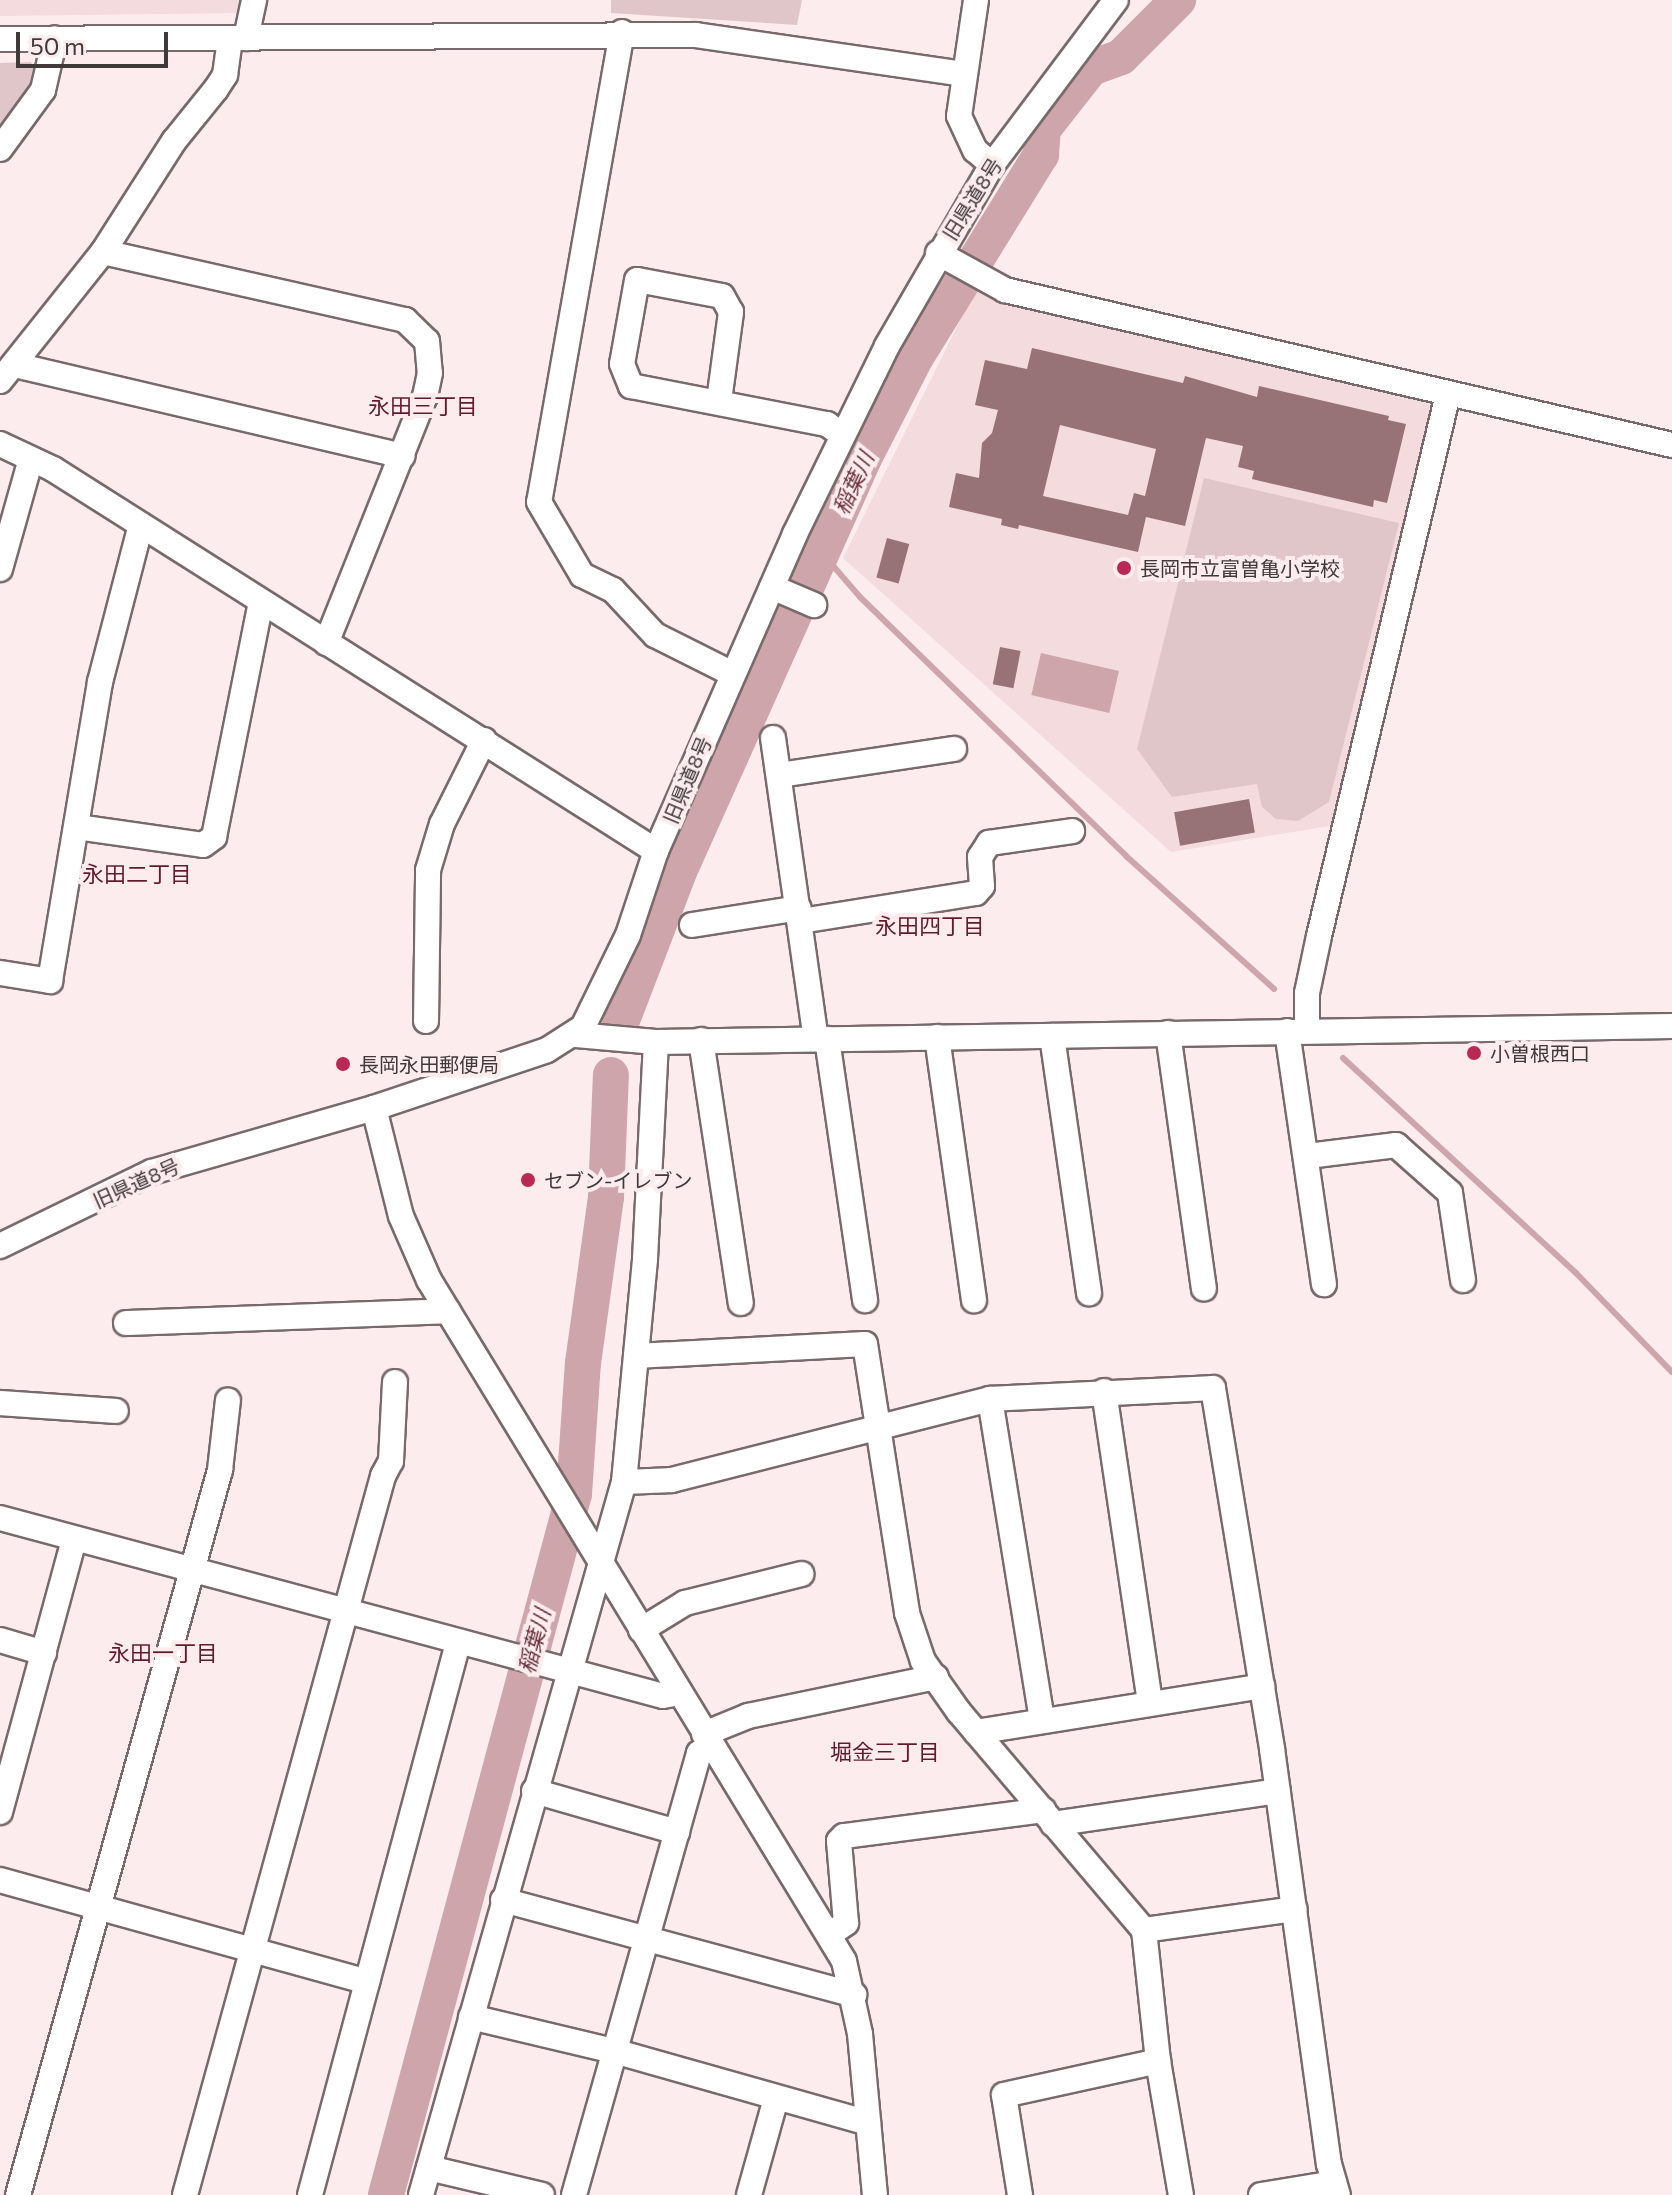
<!DOCTYPE html>
<meta charset="utf-8">
<style>
body{margin:0}
#map{position:relative;width:1672px;height:2195px;overflow:hidden;background:#fcecee;font-family:Commissioner,"Noto Sans JP",sans-serif}
div>[style]{position:absolute}
.built>*{inset:0;background:#f3dbde}
.green>*{inset:0;background:#e1c6c9}
.water>*{inset:0;background:#cda5ab;transform-origin:0 0}
.stream>*{height:6px;margin:-3px;padding:0 3px;transform-origin:3px;border-radius:3px;background:#cda5ab}
.river>*{height:36px;margin:-18px;padding:0 18px;transform-origin:18px;border-radius:18px;background:#cda5ab}
.building>*{inset:0;background:#977277;transform-origin:0 0}
.roads{filter:drop-shadow(2px 0 #786a6c) drop-shadow(-2px 0 #786a6c) drop-shadow(0 2px #786a6c) drop-shadow(0 -2px #786a6c)}
.minor>*{height:24px;margin:-12px;padding:0 12px;transform-origin:12px;border-radius:12px;background:#fff}
.dots>*{width:22px;height:22px;translate:-50% -50%;box-sizing:border-box;border:4px solid #fcecee;border-radius:50%}
span{translate:-50% -50%;white-space:nowrap;text-align:center;line-height:1.15;-webkit-text-stroke:8px #fcecee;paint-order:stroke}
.street-label{font-size:20px;color:#3f393a}
.poi-label{font-size:20px;color:#3f393a}
.left{translate:0 -50%;text-align:left}
.neighbourhood-label{font-size:22px;color:#601b2c}
.water-label{font-size:22px;color:#67323c;font-style:italic}
.scale{position:absolute;left:16px;top:32px;width:152px;height:36px;box-sizing:border-box;border:4px solid #3f393a;border-top:0;padding-left:10px;font-size:24px;line-height:28px;white-space:nowrap;color:#3f393a;-webkit-text-stroke:6px #fcecee;paint-order:stroke}
</style>
<div id="map">
<div class="built">
<div style="clip-path:polygon(0 0,246px 0,243px 13px,0 16px)"></div>
<div style="clip-path:polygon(975px 290px,1432px 399px,1335px 825px,1171px 852px,843px 558px)"></div>
</div>
<div class="green">
<div style="clip-path:polygon(611px 0,802px 0,797px 25px,611px 13px)"></div>
<div style="clip-path:polygon(31px 62px,40px 80px,0 129px,0 63px)"></div>
<div style="clip-path:polygon(1204px 478px,1399px 523px,1329px 802px,1298px 821px,1276px 819px,1262px 807px,1257px 784px,1172px 797px,1137px 749px)"></div>
</div>
<div class="water">
<div style="left:1041px;top:653px;width:80px;height:43px;rotate:13deg"></div>
</div>
<div class="stream">
<div style="left:822px;top:553px;width:58px;rotate:49.2deg"></div>
<div style="left:860px;top:597px;width:371px;rotate:44.2deg"></div>
<div style="left:1126px;top:856px;width:199px;rotate:41.9deg"></div>
<div style="left:1343px;top:1058px;width:317px;rotate:42.7deg"></div>
<div style="left:1576px;top:1273px;width:138px;rotate:45.9deg"></div>
</div>
<div class="river">
<div style="left:619px;top:1028px;width:165px;rotate:-69deg"></div>
<div style="left:678px;top:874px;width:453px;rotate:-65.9deg"></div>
<div style="left:863px;top:460px;width:116px;rotate:-62.8deg"></div>
<div style="left:916px;top:357px;width:238px;rotate:-58.3deg"></div>
<div style="left:1041px;top:155px;width:26px;rotate:-86deg"></div>
<div style="left:1043px;top:129px;width:78px;rotate:-51.8deg"></div>
<div style="left:1091px;top:68px;width:32px;rotate:-20deg"></div>
<div style="left:1121px;top:57px;width:81px;rotate:-45deg"></div>
<div style="left:386px;top:2195px;width:726px;rotate:-74.99deg"></div>
<div style="left:574px;top:1494px;width:131px;rotate:-86.1deg"></div>
<div style="left:583px;top:1363px;width:168px;rotate:-82.1deg"></div>
<div style="left:606px;top:1197px;width:122px;rotate:-87.7deg"></div>
</div>
<div class="building">
<div style="clip-path:polygon(evenodd,1032px 348px,1183px 383px,1185px 376px,1257px 397px,1259px 386px,1389px 416px,1388px 420px,1406px 424px,1387px 503px,1374px 500px,1373px 507px,1252px 479px,1254px 471px,1238px 467px,1243px 446px,1206px 438px,1185px 526px,1146px 517px,1138px 552px,1019px 525px,1018px 529px,1001px 525px,1002px 519px,949px 507px,956px 473px,979px 478px,982px 443px,992px 433px,998px 410px,975px 405px,985px 360px,1027px 369px,1032px 348px,1060px 425px,1156px 449px,1145px 496px,1134px 493px,1128px 515px,1043px 496px,1060px 425px)"></div>
<div style="left:887px;top:538px;width:23px;height:41px;rotate:15deg"></div>
<div style="left:1000px;top:647px;width:21px;height:38px;rotate:11deg"></div>
<div style="left:1249px;top:799px;width:34px;height:76px;rotate:80deg"></div>
</div>
<div class="roads">
<div class="minor">
<div style="left:976px;top:0;width:117px;rotate:98.3deg"></div>
<div style="left:959px;top:116px;width:38px;rotate:65deg"></div>
<div style="left:975px;top:150px;width:23px;rotate:41deg"></div>
<div style="left:622px;top:32px;width:477px;rotate:100deg"></div>
<div style="left:539px;top:502px;width:85px;rotate:59.5deg"></div>
<div style="left:582px;top:575px;width:34px;rotate:26deg"></div>
<div style="left:613px;top:590px;width:62px;rotate:47deg"></div>
<div style="left:655px;top:635px;width:87px;rotate:26.6deg"></div>
<div style="left:246px;top:38px;width:39px;rotate:-78deg"></div>
<div style="left:0;top:39px;width:696px;rotate:-0.33deg"></div>
<div style="left:696px;top:35px;width:270px;rotate:8.3deg"></div>
<div style="left:0;top:149px;width:73px;rotate:-53.9deg"></div>
<div style="left:43px;top:90px;width:53px;rotate:-77deg"></div>
<div style="left:103px;top:252px;width:310px;rotate:12.7deg"></div>
<div style="left:405px;top:320px;width:30px;rotate:44deg"></div>
<div style="left:427px;top:341px;width:32px;rotate:85deg"></div>
<div style="left:430px;top:373px;width:24px;rotate:102deg"></div>
<div style="left:425px;top:396px;width:266px;rotate:111.8deg"></div>
<div style="left:938px;top:253px;width:77px;rotate:28.9deg"></div>
<div style="left:1005px;top:290px;width:685px;rotate:13.08deg"></div>
<div style="left:15px;top:365px;width:398px;rotate:13.2deg"></div>
<div style="left:0;top:381px;width:165px;rotate:-51.4deg"></div>
<div style="left:103px;top:252px;width:132px;rotate:-57.4deg"></div>
<div style="left:174px;top:141px;width:67px;rotate:-51.1deg"></div>
<div style="left:216px;top:89px;width:17px;rotate:-57deg"></div>
<div style="left:225px;top:75px;width:37px;rotate:-82deg"></div>
<div style="left:719px;top:401px;width:90px;rotate:-82.3deg"></div>
<div style="left:731px;top:312px;width:18px;rotate:-119deg"></div>
<div style="left:722px;top:296px;width:86px;rotate:-169.3deg"></div>
<div style="left:637px;top:280px;width:85px;rotate:100.1deg"></div>
<div style="left:622px;top:364px;width:24px;rotate:68deg"></div>
<div style="left:631px;top:386px;width:200px;rotate:11deg"></div>
<div style="left:827px;top:424px;width:19px;rotate:36deg"></div>
<div style="left:0;top:444px;width:59px;rotate:25.3deg"></div>
<div style="left:53px;top:469px;width:714px;rotate:32.35deg"></div>
<div style="left:0;top:569px;width:114px;rotate:-74.3deg"></div>
<div style="left:772px;top:587px;width:46px;rotate:23.2deg"></div>
<div style="left:773px;top:738px;width:304px;rotate:81.9deg"></div>
<div style="left:779px;top:775px;width:177px;rotate:-8.5deg"></div>
<div style="left:77px;top:827px;width:127px;rotate:8.1deg"></div>
<div style="left:203px;top:845px;width:14px;rotate:-36deg"></div>
<div style="left:214px;top:837px;width:240px;rotate:-78.7deg"></div>
<div style="left:801px;top:921px;width:177px;rotate:-9.1deg"></div>
<div style="left:976px;top:893px;width:9px;rotate:-49deg"></div>
<div style="left:982px;top:886px;width:29px;rotate:-94deg"></div>
<div style="left:980px;top:857px;width:17px;rotate:-57deg"></div>
<div style="left:989px;top:843px;width:84px;rotate:-8.2deg"></div>
<div style="left:692px;top:925px;width:108px;rotate:-9deg"></div>
<div style="left:0;top:973px;width:51px;rotate:9.1deg"></div>
<div style="left:50px;top:981px;width:303px;rotate:-80.5deg"></div>
<div style="left:100px;top:682px;width:162px;rotate:-75.4deg"></div>
<div style="left:426px;top:1021px;width:151px;rotate:-89.2deg"></div>
<div style="left:428px;top:870px;width:48px;rotate:-73.1deg"></div>
<div style="left:442px;top:824px;width:94px;rotate:-63.4deg"></div>
<div style="left:1287px;top:1031px;width:256px;rotate:81.7deg"></div>
<div style="left:1307px;top:1031px;width:38px;rotate:-90deg"></div>
<div style="left:1307px;top:993px;width:58px;rotate:-78.1deg"></div>
<div style="left:1319px;top:936px;width:557px;rotate:-76.61deg"></div>
<div style="left:1168px;top:1033px;width:258px;rotate:82deg"></div>
<div style="left:576px;top:1035px;width:80px;rotate:5deg"></div>
<div style="left:656px;top:1042px;width:1016px;rotate:-0.9deg"></div>
<div style="left:1052px;top:1036px;width:260px;rotate:81.8deg"></div>
<div style="left:937px;top:1037px;width:266px;rotate:82deg"></div>
<div style="left:827px;top:1039px;width:264px;rotate:81.7deg"></div>
<div style="left:701px;top:1040px;width:266px;rotate:81.4deg"></div>
<div style="left:374px;top:1108px;width:111px;rotate:76deg"></div>
<div style="left:401px;top:1216px;width:70px;rotate:66.4deg"></div>
<div style="left:429px;top:1280px;width:797px;rotate:58.64deg"></div>
<div style="left:844px;top:1961px;width:75px;rotate:77.6deg"></div>
<div style="left:860px;top:2034px;width:162px;rotate:84.7deg"></div>
<div style="left:1308px;top:1156px;width:89px;rotate:-7.1deg"></div>
<div style="left:1396px;top:1145px;width:72px;rotate:41.6deg"></div>
<div style="left:1450px;top:1193px;width:88px;rotate:81.5deg"></div>
<div style="left:0;top:1246px;width:169px;rotate:-26deg"></div>
<div style="left:152px;top:1172px;width:231px;rotate:-16.1deg"></div>
<div style="left:374px;top:1108px;width:182px;rotate:-18.5deg"></div>
<div style="left:547px;top:1050px;width:43px;rotate:-32.6deg"></div>
<div style="left:583px;top:1027px;width:102px;rotate:-63.9deg"></div>
<div style="left:628px;top:935px;width:89px;rotate:-71.6deg"></div>
<div style="left:656px;top:851px;width:346px;rotate:-66.3deg"></div>
<div style="left:795px;top:534px;width:209px;rotate:-63.9deg"></div>
<div style="left:887px;top:346px;width:209px;rotate:-59.9deg"></div>
<div style="left:992px;top:165px;width:206px;rotate:-53.1deg"></div>
<div style="left:126px;top:1323px;width:322px;rotate:-2.1deg"></div>
<div style="left:636px;top:1356px;width:229px;rotate:-3deg"></div>
<div style="left:865px;top:1344px;width:272px;rotate:81.1deg"></div>
<div style="left:907px;top:1613px;width:51px;rotate:71.6deg"></div>
<div style="left:923px;top:1661px;width:62px;rotate:54.8deg"></div>
<div style="left:959px;top:1712px;width:286px;rotate:49.7deg"></div>
<div style="left:1144px;top:1930px;width:132px;rotate:83.9deg"></div>
<div style="left:1158px;top:2061px;width:136px;rotate:80.3deg"></div>
<div style="left:1104px;top:1391px;width:314px;rotate:81.6deg"></div>
<div style="left:990px;top:1399px;width:325px;rotate:80.8deg"></div>
<div style="left:0;top:1403px;width:116px;rotate:3.9deg"></div>
<div style="left:624px;top:1482px;width:48px;rotate:-2.4deg"></div>
<div style="left:672px;top:1480px;width:328px;rotate:-14.3deg"></div>
<div style="left:990px;top:1399px;width:223px;rotate:-2.8deg"></div>
<div style="left:1213px;top:1388px;width:366px;rotate:80.7deg"></div>
<div style="left:1272px;top:1749px;width:419px;rotate:82.2deg"></div>
<div style="left:1329px;top:2164px;width:32px;rotate:74deg"></div>
<div style="left:0;top:1518px;width:686px;rotate:15.03deg"></div>
<div style="left:663px;top:1696px;width:17px;rotate:-10deg"></div>
<div style="left:641px;top:1630px;width:52px;rotate:-31.5deg"></div>
<div style="left:685px;top:1603px;width:120px;rotate:-14deg"></div>
<div style="left:0;top:1640px;width:46px;rotate:16.5deg"></div>
<div style="left:976px;top:1732px;width:290px;rotate:-9.1deg"></div>
<div style="left:704px;top:1734px;width:48px;rotate:-22.2deg"></div>
<div style="left:748px;top:1716px;width:192px;rotate:-11.7deg"></div>
<div style="left:534px;top:1791px;width:149px;rotate:16deg"></div>
<div style="left:0;top:1812px;width:283px;rotate:-74.8deg"></div>
<div style="left:1053px;top:1824px;width:227px;rotate:-8.3deg"></div>
<div style="left:0;top:1880px;width:381px;rotate:15.5deg"></div>
<div style="left:503px;top:1900px;width:364px;rotate:15.1deg"></div>
<div style="left:1144px;top:1930px;width:152px;rotate:-7.9deg"></div>
<div style="left:829px;top:1935px;width:21px;rotate:-35deg"></div>
<div style="left:846px;top:1923px;width:82px;rotate:-94.9deg"></div>
<div style="left:839px;top:1841px;width:7px;rotate:-45deg"></div>
<div style="left:844px;top:1836px;width:201px;rotate:-7.4deg"></div>
<div style="left:471px;top:2017px;width:147px;rotate:13.4deg"></div>
<div style="left:614px;top:2051px;width:264px;rotate:15.8deg"></div>
<div style="left:429px;top:2168px;width:116px;rotate:13.4deg"></div>
<div style="left:18px;top:2195px;width:753px;rotate:-74.43deg"></div>
<div style="left:220px;top:1470px;width:70px;rotate:-83.5deg"></div>
<div style="left:185px;top:2195px;width:746px;rotate:-74.6deg"></div>
<div style="left:383px;top:1476px;width:17px;rotate:-62deg"></div>
<div style="left:391px;top:1461px;width:79px;rotate:-87.1deg"></div>
<div style="left:310px;top:2195px;width:571px;rotate:-74.99deg"></div>
<div style="left:421px;top:2195px;width:741px;rotate:-74.11deg"></div>
<div style="left:624px;top:1482px;width:224px;rotate:-84.6deg"></div>
<div style="left:645px;top:1259px;width:217px;rotate:-87.1deg"></div>
<div style="left:574px;top:2195px;width:459px;rotate:-74.2deg"></div>
<div style="left:699px;top:1753px;width:15px;rotate:-20deg"></div>
<div style="left:749px;top:2195px;width:101px;rotate:-74.4deg"></div>
<div style="left:1020px;top:2195px;width:101px;rotate:-99.1deg"></div>
<div style="left:1004px;top:2095px;width:158px;rotate:-12.4deg"></div>
<div style="left:1261px;top:2195px;width:74px;rotate:-9.3deg"></div>
</div>
</div>
<div class="dots">
<div style="left:1124px;top:568px;background:#b92954"></div>
<div style="left:1474px;top:1053px;background:#b92954"></div>
<div style="left:343px;top:1064px;background:#b92954"></div>
<div style="left:528px;top:1180px;background:#b92954"></div>
</div>
<div class="street-label">
<span style="left:972px;top:199px;rotate:-58deg">旧県道8号</span>
<span style="left:687px;top:780px;rotate:-67deg">旧県道8号</span>
<span style="left:136px;top:1183px;rotate:-24deg">旧県道8号</span>
</div>
<div class="poi-label">
<span class="left" style="left:1140px;top:568px">長岡市立富曽亀小学校</span>
<span class="left" style="left:1490px;top:1053px">小曽根西口</span>
<span class="left" style="left:359px;top:1064px">長岡永田郵便局</span>
<span class="left" style="left:544px;top:1180px">セブン-イレブン</span>
</div>
<div class="neighbourhood-label">
<span style="left:423px;top:406px">永田三丁目</span>
<span style="left:137px;top:874px">永田二丁目</span>
<span style="left:930px;top:926px">永田四丁目</span>
<span style="left:163px;top:1653px">永田一丁目</span>
<span style="left:885px;top:1752px">堀金三丁目</span>
</div>
<div class="water-label">
<span style="left:853px;top:483px;rotate:-65deg">稲葉川</span>
<span style="left:534px;top:1641px;rotate:-75deg">稲葉川</span>
</div>
<div class="scale">50 m</div>
</div>
